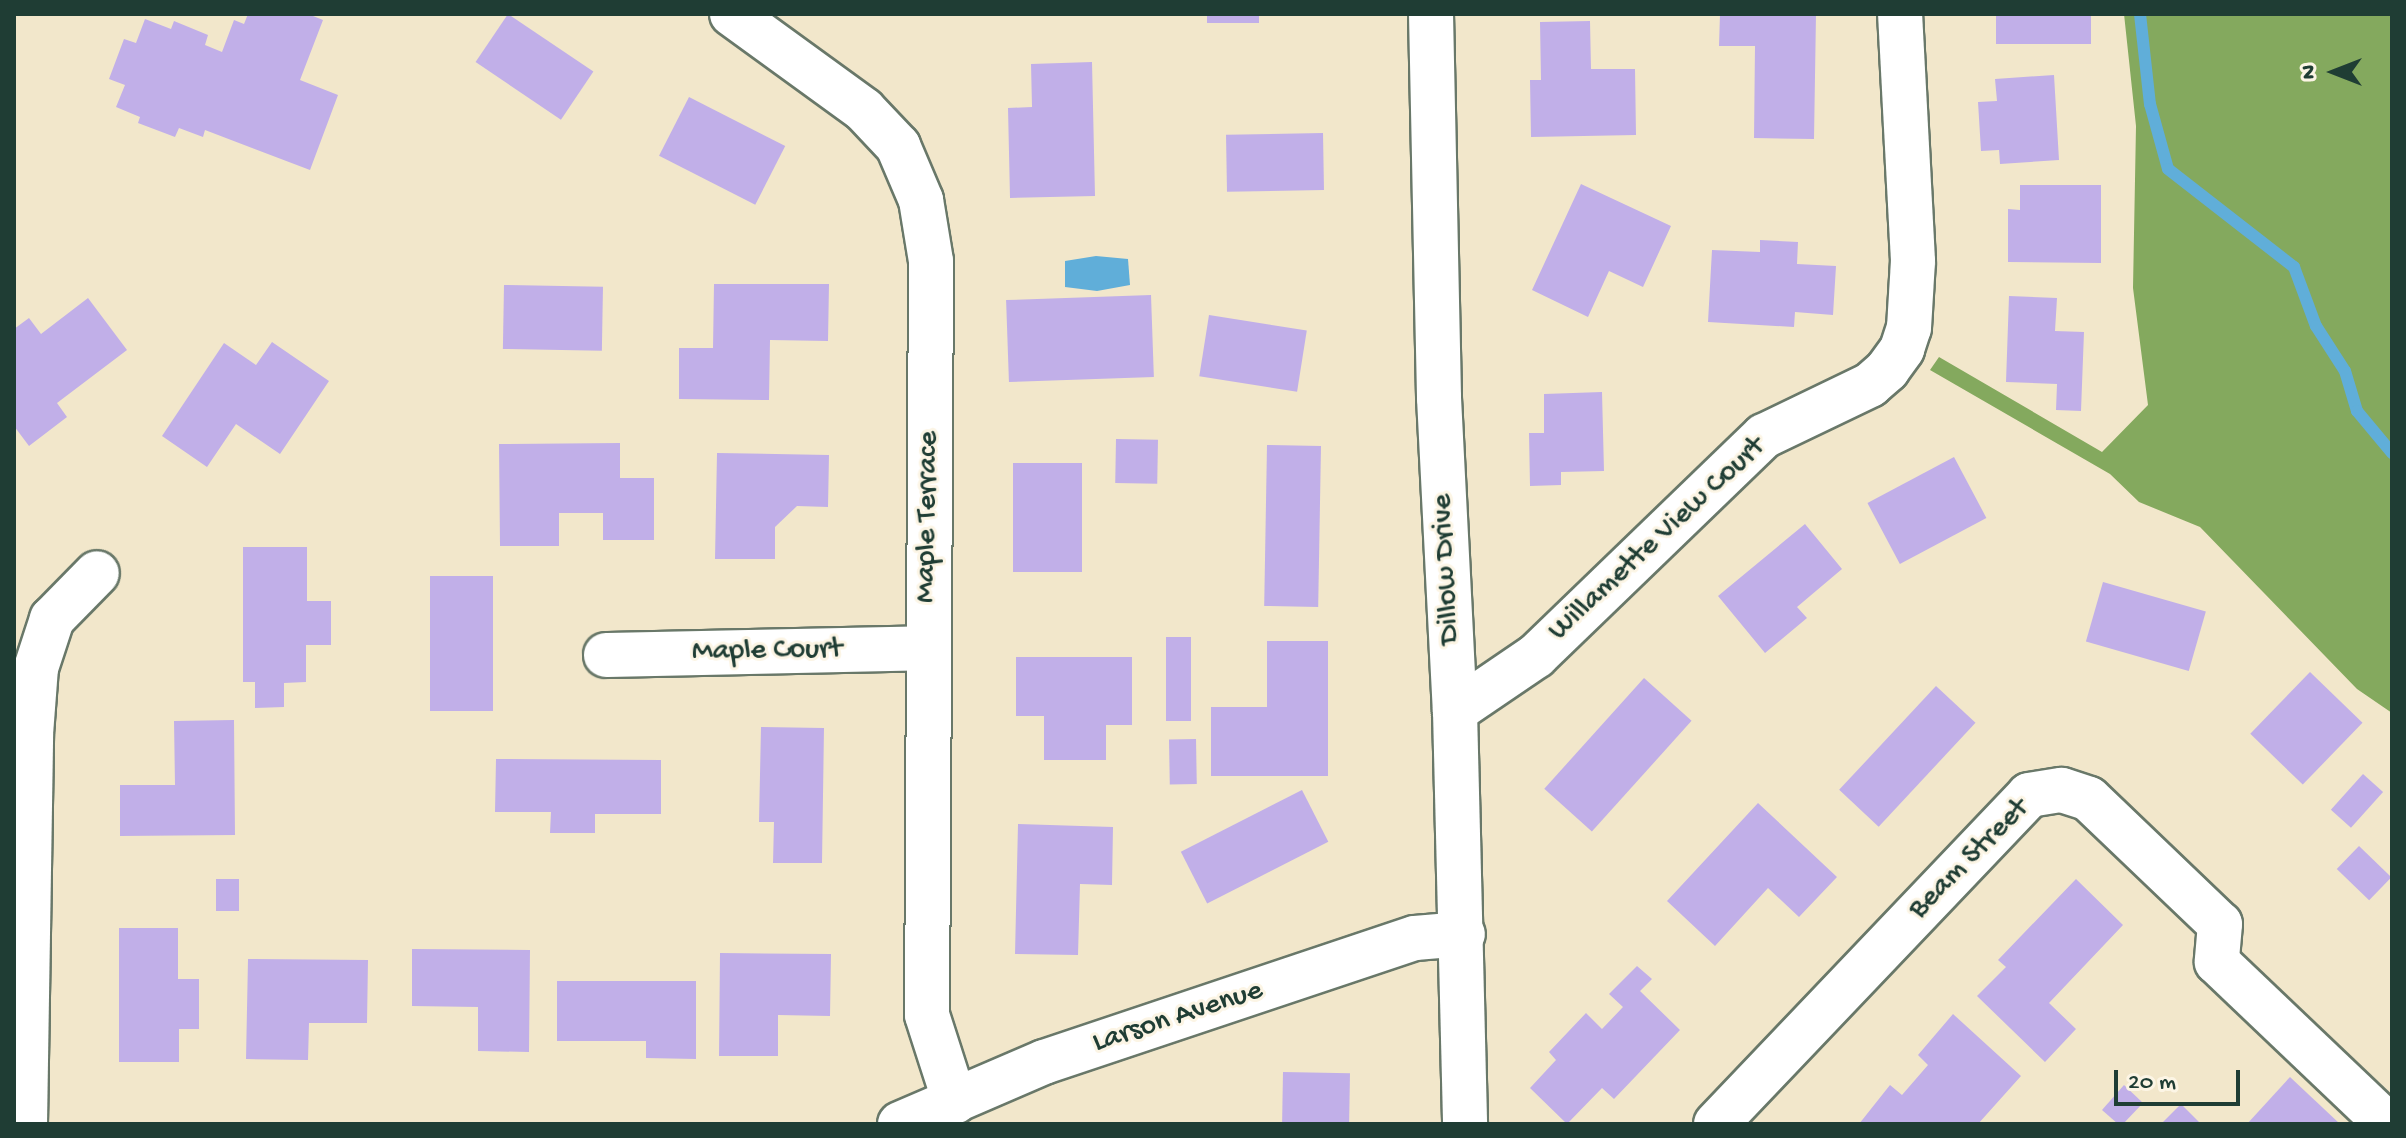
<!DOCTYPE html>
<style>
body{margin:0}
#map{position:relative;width:2406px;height:1138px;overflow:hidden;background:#f2e7cb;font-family:"Gochi Hand",sans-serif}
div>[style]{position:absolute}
.forest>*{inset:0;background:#84a95e}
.water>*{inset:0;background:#60aed9}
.stream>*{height:12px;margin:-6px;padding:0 6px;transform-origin:6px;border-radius:6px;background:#60aed9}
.building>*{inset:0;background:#c1afe8;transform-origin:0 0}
.roads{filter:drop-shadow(2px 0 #697869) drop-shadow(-2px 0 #697869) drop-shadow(0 2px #697869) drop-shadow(0 -2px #697869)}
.minor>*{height:44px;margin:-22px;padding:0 22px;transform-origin:22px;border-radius:22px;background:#fff}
span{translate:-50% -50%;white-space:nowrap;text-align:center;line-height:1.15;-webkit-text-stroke:6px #fcf5e5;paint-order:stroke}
.street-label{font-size:30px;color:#1f3d34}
.frame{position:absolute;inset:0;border:16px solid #1f3d34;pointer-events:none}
.north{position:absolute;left:2294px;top:32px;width:80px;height:80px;-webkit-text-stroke:6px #fcf5e5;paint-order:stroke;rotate:270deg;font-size:22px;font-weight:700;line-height:32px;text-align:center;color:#1f3d34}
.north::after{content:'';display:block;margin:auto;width:28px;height:36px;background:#1f3d34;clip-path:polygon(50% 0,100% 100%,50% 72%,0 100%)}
.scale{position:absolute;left:2114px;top:1070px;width:126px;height:36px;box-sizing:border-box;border:4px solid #1f3d34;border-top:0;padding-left:10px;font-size:24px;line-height:28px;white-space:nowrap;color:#1f3d34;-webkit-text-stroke:6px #fcf5e5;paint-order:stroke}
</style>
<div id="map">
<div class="forest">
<div style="clip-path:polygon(2124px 14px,2392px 14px,2392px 713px,2357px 689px,2200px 527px,2139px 502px,2110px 474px,1930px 370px,1939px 357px,2102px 452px,2148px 405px,2133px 288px,2136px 126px)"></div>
</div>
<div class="water">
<div style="clip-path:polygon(1096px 256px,1128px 259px,1130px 285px,1097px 291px,1065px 287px,1065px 261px)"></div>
</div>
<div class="stream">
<div style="left:2140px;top:14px;width:91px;rotate:83.7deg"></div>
<div style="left:2150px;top:104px;width:67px;rotate:74.5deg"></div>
<div style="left:2168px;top:169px;width:160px;rotate:37.9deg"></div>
<div style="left:2294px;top:267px;width:63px;rotate:69.6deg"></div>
<div style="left:2316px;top:326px;width:54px;rotate:57.2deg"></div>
<div style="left:2345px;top:371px;width:42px;rotate:73.3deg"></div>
<div style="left:2357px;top:411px;width:55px;rotate:50.2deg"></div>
</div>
<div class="building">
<div style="clip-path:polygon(248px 14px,308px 14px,323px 20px,300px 80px,338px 95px,310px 170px,205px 130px,203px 137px,179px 128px,175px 137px,138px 123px,140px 117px,116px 107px,125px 85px,109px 79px,124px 39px,136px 43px,145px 19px,171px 29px,174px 21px,208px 35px,205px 45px,222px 52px,234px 20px,244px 24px)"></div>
<div style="left:508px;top:14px;width:103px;height:58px;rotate:34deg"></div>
<div style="left:1207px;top:14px;width:52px;height:9px"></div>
<div style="clip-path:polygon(1720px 14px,1816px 14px,1814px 139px,1754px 138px,1755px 46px,1719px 46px)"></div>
<div style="left:1996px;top:14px;width:95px;height:30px"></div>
<div style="clip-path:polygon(1590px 21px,1591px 69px,1635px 69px,1636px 135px,1531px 137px,1530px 80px,1541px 80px,1540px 22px)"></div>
<div style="clip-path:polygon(1092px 62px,1095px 196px,1010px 198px,1008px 108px,1032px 107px,1031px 64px)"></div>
<div style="clip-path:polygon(2054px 75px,2059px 160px,2000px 164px,1999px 150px,1981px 151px,1978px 102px,1997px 101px,1995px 79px)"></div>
<div style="left:689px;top:97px;width:108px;height:66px;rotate:27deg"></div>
<div style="left:1323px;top:133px;width:57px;height:97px;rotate:89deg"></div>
<div style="clip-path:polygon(1581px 184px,1671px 226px,1643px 287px,1609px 271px,1588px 317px,1532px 290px)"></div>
<div style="clip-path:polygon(2020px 185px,2101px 185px,2101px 263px,2008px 262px,2008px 209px,2020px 210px)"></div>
<div style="clip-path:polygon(1760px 240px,1798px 242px,1797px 264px,1836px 266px,1833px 315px,1795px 312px,1794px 327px,1708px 322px,1712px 250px,1760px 252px)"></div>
<div style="clip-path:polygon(714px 284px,829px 284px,828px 341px,770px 340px,769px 400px,679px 399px,679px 348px,713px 348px)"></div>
<div style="left:504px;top:285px;width:99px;height:64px;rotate:1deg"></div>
<div style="left:1151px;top:295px;width:82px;height:145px;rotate:88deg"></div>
<div style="clip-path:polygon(2009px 296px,2057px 298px,2055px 331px,2084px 332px,2081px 411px,2056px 410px,2057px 384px,2006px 382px)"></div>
<div style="clip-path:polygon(88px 298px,127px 350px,57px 403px,67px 417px,29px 446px,14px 426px,14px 329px,29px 318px,41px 334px)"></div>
<div style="left:1209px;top:315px;width:99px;height:62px;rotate:9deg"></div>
<div style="clip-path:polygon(272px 342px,329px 381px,280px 454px,236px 424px,207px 467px,162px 436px,224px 343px,256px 365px)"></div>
<div style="clip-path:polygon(1602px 392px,1604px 471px,1561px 472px,1561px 485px,1530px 486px,1529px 433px,1544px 433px,1544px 394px)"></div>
<div style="left:1116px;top:439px;width:42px;height:44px;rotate:1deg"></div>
<div style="clip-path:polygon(620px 443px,620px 478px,654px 478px,654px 540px,603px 540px,603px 513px,559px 513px,559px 546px,500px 546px,499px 444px)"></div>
<div style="left:1267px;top:445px;width:54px;height:161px;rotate:1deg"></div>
<div style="clip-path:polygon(717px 453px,829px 455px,828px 507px,797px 506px,775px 527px,775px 559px,715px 559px)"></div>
<div style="left:1954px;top:457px;width:69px;height:98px;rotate:62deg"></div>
<div style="left:1082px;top:463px;width:109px;height:69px;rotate:90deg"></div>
<div style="clip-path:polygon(1805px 524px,1842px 569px,1797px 607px,1807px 618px,1765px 653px,1718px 596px)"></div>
<div style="clip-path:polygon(243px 547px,307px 547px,307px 601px,331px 601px,331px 645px,306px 645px,306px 682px,284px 683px,284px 707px,255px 708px,255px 682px,243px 682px)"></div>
<div style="left:430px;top:576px;width:63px;height:135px"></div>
<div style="left:2103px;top:582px;width:107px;height:62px;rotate:16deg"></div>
<div style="left:1166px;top:637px;width:25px;height:84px"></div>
<div style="clip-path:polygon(1267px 641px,1328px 641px,1328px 776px,1211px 776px,1211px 707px,1267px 707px)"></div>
<div style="clip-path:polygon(1016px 657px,1132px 657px,1132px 725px,1106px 725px,1106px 760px,1044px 760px,1044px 716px,1016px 716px)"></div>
<div style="left:2310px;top:672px;width:73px;height:86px;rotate:44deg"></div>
<div style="left:1644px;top:678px;width:64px;height:149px;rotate:42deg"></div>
<div style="left:1936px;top:686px;width:54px;height:142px;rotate:43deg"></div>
<div style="clip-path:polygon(234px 720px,235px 835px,120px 836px,120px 785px,175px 785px,174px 721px)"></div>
<div style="clip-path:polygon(761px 727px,824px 728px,822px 863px,773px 863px,774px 822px,759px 822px)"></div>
<div style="left:1196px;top:739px;width:45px;height:27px;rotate:89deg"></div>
<div style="clip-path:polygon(496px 759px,661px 760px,661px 814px,595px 814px,595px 833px,550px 833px,551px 812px,495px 812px)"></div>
<div style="left:2363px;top:774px;width:27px;height:48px;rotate:42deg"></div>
<div style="left:1302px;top:790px;width:58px;height:136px;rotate:63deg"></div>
<div style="clip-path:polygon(1758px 803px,1837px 877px,1799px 917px,1768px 888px,1715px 946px,1667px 901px)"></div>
<div style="clip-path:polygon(1018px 824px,1113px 827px,1112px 885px,1080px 884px,1078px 955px,1015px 954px)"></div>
<div style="left:2359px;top:846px;width:45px;height:32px;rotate:44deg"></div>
<div style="left:216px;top:879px;width:23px;height:32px"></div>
<div style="clip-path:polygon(2076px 879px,2123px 925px,2049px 1003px,2076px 1029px,2045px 1062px,1977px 996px,2006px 967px,1998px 960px)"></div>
<div style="clip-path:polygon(119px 928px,178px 928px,178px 979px,199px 979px,199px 1029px,179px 1029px,179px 1062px,119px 1062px)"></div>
<div style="clip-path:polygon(412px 949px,530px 950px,529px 1052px,478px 1051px,478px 1007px,412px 1006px)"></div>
<div style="clip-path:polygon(720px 953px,831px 954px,830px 1016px,778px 1015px,778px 1056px,719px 1056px)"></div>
<div style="clip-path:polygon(248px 959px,368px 960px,367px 1023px,309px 1023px,308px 1060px,246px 1059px)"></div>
<div style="clip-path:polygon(1637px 966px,1652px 979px,1640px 991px,1680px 1030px,1614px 1099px,1602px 1088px,1567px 1124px,1530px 1088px,1556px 1060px,1549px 1052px,1586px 1013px,1602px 1029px,1623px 1007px,1609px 994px)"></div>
<div style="clip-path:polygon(557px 981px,696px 981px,696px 1059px,646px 1058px,646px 1041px,557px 1041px)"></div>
<div style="clip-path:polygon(1953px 1014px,2021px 1076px,1978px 1124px,1859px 1124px,1890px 1085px,1902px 1095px,1928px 1065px,1918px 1055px)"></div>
<div style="left:1283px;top:1072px;width:67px;height:52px;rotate:1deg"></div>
<div style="clip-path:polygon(2290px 1077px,2340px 1124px,2247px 1124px)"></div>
<div style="clip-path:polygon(2124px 1085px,2143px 1103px,2123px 1124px,2118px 1124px,2102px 1110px)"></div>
<div style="clip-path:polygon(2181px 1104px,2201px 1124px,2161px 1124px)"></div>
</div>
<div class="roads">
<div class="minor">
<div style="left:732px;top:14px;width:163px;rotate:36deg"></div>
<div style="left:864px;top:110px;width:50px;rotate:46.6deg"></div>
<div style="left:898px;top:146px;width:59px;rotate:66.9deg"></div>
<div style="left:921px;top:200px;width:62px;rotate:80.7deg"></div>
<div style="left:931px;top:261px;width:754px;rotate:90.3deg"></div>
<div style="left:927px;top:1015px;width:91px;rotate:72.2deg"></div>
<div style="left:1431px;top:14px;width:384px;rotate:88.8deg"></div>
<div style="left:1439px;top:398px;width:313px;rotate:87.1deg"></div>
<div style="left:1455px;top:711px;width:413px;rotate:88.6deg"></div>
<div style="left:606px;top:655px;width:321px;rotate:-1.2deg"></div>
<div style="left:1455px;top:711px;width:98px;rotate:-34.2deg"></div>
<div style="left:1536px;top:656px;width:317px;rotate:-44deg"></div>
<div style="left:1764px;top:436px;width:118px;rotate:-25.7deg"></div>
<div style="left:1870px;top:385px;width:23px;rotate:-41deg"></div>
<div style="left:1887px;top:370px;width:26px;rotate:-54deg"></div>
<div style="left:1902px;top:349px;width:22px;rotate:-72deg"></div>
<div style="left:1909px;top:328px;width:67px;rotate:-86.6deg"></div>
<div style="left:1913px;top:261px;width:247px;rotate:-93deg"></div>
<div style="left:25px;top:1124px;width:390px;rotate:-89.1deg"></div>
<div style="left:31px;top:734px;width:66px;rotate:-85.7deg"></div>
<div style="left:36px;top:668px;width:52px;rotate:-71.9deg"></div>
<div style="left:52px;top:619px;width:64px;rotate:-45.6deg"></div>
<div style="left:900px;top:1124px;width:157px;rotate:-23.3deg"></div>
<div style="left:1044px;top:1062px;width:391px;rotate:-18.5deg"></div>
<div style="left:1415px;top:938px;width:48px;rotate:-4.8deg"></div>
<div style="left:1716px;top:1124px;width:454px;rotate:-46.4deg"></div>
<div style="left:2029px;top:795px;width:33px;rotate:-9deg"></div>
<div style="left:2062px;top:790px;width:28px;rotate:18deg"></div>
<div style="left:2089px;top:799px;width:181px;rotate:43.7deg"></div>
<div style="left:2220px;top:924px;width:38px;rotate:95deg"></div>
<div style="left:2217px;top:962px;width:235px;rotate:43.6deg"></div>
</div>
</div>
<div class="street-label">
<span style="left:929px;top:517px;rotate:-89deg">Maple Terrace</span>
<span style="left:1658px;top:540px;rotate:-43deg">Willamette View Court</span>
<span style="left:1448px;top:569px;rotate:-93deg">Dillow Drive</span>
<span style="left:767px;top:652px;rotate:-1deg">Maple Court</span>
<span style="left:1970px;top:860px;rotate:-45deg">Beam Street</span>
<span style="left:1178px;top:1018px;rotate:-18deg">Larson Avenue</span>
</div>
<div class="frame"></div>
<div class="north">N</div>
<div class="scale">20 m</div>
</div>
